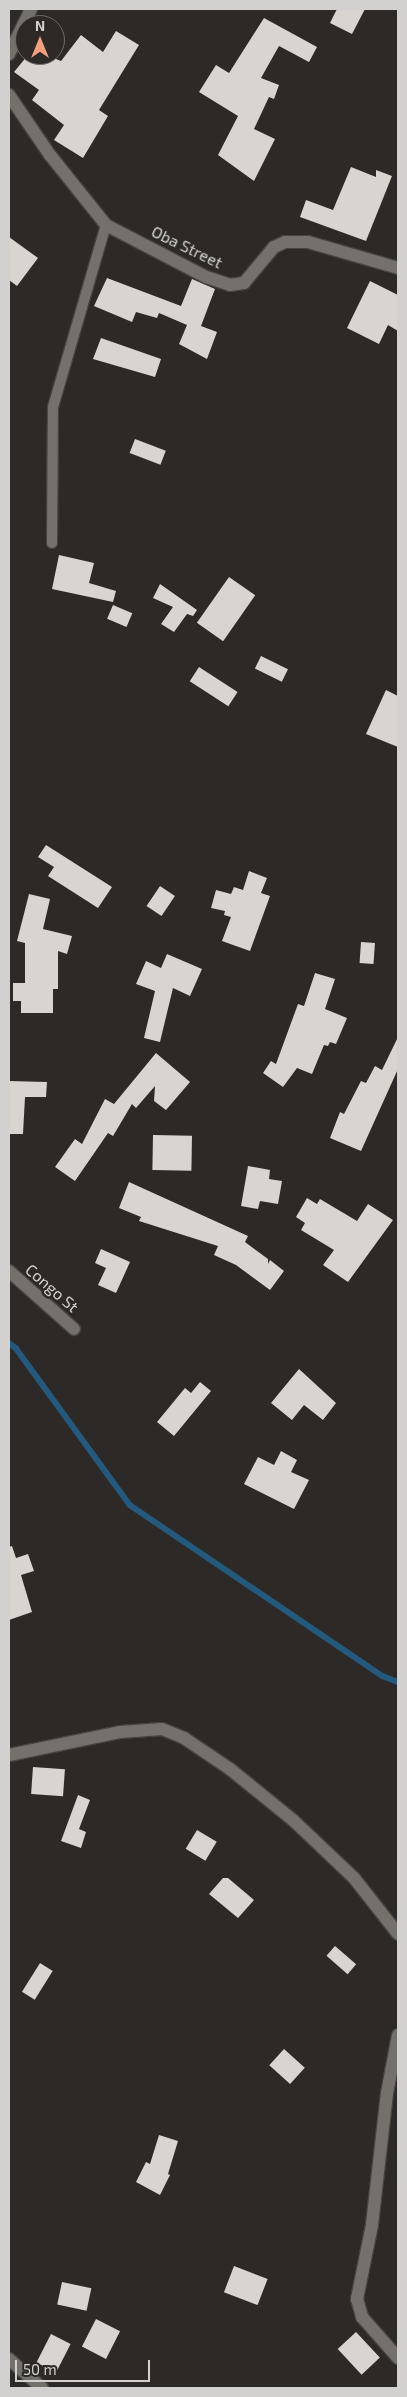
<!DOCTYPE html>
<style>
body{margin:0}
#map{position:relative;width:407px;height:2397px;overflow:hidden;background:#2c2926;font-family:"Exo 2",sans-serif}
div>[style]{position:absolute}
.stream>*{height:5.5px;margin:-2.75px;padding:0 2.75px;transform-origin:2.75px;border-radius:2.75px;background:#23597c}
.building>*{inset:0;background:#d8d5d0;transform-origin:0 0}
.roads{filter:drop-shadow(1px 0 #454441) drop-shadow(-1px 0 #454441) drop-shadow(0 1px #454441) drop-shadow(0 -1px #454441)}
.service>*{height:10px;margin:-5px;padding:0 5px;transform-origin:5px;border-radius:5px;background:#74716d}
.minor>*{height:12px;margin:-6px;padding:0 6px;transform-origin:6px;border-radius:6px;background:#74716d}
span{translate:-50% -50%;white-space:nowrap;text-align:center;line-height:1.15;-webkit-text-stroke:5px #2c2926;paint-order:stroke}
.street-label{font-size:16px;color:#d2d1cf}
.frame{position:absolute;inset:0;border:10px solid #d2d1cf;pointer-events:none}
.north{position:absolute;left:15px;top:15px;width:50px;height:50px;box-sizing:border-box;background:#2c2926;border:1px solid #6e6c6a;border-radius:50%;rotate:0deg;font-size:14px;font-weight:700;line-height:20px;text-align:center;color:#d2d1cf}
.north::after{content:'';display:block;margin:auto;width:18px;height:22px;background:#f2a080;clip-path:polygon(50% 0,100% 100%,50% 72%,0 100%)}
.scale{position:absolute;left:15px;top:2360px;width:135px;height:22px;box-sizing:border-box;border:2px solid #d2d1cf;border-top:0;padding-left:6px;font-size:15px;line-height:18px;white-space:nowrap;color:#d2d1cf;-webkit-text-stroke:4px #2c2926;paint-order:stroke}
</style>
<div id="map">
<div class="stream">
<div style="left:9px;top:1343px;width:9px;rotate:36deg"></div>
<div style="left:16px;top:1348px;width:194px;rotate:54deg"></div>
<div style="left:130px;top:1505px;width:305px;rotate:34.1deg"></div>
<div style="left:383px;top:1676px;width:16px;rotate:22deg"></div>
</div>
<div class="building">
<div style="clip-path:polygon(337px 9px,365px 9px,352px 34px,330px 23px)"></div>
<div style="clip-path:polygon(264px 18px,317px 47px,309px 62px,279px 46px,261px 78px,279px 85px,274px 99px,269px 97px,254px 129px,275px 139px,254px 181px,218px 155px,238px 116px,199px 92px,216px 65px,229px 73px)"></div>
<div style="clip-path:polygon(116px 31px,139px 45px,99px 110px,108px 116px,83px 158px,54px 140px,64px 125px,32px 100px,39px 90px,14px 72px,28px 55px,41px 62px,46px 55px,61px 61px,81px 35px,103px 52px)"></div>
<div style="clip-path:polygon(351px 167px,376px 177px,376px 170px,392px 176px,366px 241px,300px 217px,306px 200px,333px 210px)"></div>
<div style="clip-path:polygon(9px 237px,38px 258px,17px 286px,9px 280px)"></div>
<div style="clip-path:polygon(107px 278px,181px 306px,192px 279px,215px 289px,201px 326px,217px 332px,207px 359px,179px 344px,187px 325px,159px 313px,157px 318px,136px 312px,132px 322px,94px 306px)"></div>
<div style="clip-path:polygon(370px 281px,398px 295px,398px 331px,388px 325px,379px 344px,347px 328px)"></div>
<div style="clip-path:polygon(101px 338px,161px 359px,155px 377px,93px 359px)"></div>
<div style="left:135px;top:439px;width:33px;height:15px;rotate:21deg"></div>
<div style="clip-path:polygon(59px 555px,94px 563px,89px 583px,116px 591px,113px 602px,52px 589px)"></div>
<div style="left:229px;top:577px;width:32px;height:56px;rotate:35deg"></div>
<div style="clip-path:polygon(160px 584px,197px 610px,193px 616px,187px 614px,174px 632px,161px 624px,173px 607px,153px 598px)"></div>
<div style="left:113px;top:605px;width:21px;height:15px;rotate:23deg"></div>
<div style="left:261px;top:656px;width:30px;height:14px;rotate:26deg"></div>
<div style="left:199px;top:667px;width:46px;height:17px;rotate:33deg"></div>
<div style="clip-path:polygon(386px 690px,398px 696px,398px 747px,366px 734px)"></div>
<div style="clip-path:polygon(46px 845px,112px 887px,98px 908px,48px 876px,54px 867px,38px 857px)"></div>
<div style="clip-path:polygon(249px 871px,267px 878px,261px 893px,270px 896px,250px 951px,222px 941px,231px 917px,224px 915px,225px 911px,211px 908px,216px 890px,231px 894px,234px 887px,243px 890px)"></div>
<div style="left:160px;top:886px;width:18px;height:24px;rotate:34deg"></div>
<div style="clip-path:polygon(29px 894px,50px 899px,43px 929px,72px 936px,67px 954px,58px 951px,58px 989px,53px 989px,53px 1013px,21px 1013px,21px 1001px,13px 1001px,13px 983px,25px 983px,25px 943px,17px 941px)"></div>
<div style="left:361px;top:942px;width:14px;height:21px;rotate:4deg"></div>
<div style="clip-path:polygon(167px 954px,202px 969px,190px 996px,173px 988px,160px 1042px,144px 1038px,155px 991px,136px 984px,146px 961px,161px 968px)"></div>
<div style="clip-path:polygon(315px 973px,335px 979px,325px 1009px,347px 1018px,336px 1044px,330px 1042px,328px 1046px,324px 1045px,312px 1074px,297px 1068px,283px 1087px,263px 1073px,271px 1061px,276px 1064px,298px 1004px,304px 1006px)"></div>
<div style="clip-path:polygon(398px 1037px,398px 1069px,361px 1151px,330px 1138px,340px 1112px,344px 1114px,361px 1081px,366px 1083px,375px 1066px,382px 1070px)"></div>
<div style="clip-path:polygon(156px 1053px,190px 1082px,166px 1110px,154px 1101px,155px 1086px,136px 1108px,132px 1104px,113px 1136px,108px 1133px,75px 1181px,55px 1167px,75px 1139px,82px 1144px,105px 1099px,114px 1104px)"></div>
<div style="clip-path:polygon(9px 1081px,47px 1082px,46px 1097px,25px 1097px,23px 1134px,9px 1134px)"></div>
<div style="left:153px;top:1135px;width:39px;height:35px;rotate:1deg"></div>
<div style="clip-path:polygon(248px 1166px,270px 1170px,269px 1179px,282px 1181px,278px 1204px,260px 1201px,258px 1209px,241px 1206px)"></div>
<div style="clip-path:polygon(129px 1182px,248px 1236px,245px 1242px,268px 1259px,268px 1264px,270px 1260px,284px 1271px,270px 1290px,236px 1265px,214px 1255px,218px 1246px,139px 1221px,141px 1217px,119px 1208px)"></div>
<div style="clip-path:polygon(307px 1198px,317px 1204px,320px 1199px,357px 1221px,368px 1204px,393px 1220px,348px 1282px,323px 1265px,334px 1250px,301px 1230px,305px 1223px,296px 1217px)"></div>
<div style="clip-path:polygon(101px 1249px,130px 1262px,116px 1293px,98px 1285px,106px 1268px,95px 1263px)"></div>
<div style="clip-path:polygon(299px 1369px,336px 1403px,323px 1420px,304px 1405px,292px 1420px,271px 1403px)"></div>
<div style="clip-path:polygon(200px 1382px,211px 1391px,174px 1436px,157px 1422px,185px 1388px,191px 1393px)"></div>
<div style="clip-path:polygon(281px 1451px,297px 1460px,291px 1472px,309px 1480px,294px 1509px,244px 1484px,258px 1457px,274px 1465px)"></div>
<div style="clip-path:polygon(12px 1546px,16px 1558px,28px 1554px,34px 1571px,21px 1575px,32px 1612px,9px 1620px,9px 1547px)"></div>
<div style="left:33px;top:1767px;width:32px;height:27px;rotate:4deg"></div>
<div style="clip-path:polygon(78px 1795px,90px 1800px,79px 1829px,86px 1832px,81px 1848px,61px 1841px)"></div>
<div style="left:197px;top:1830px;width:23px;height:22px;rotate:31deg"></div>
<div style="clip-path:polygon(223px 1878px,228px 1878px,254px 1900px,238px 1918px,209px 1894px)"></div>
<div style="left:335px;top:1946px;width:28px;height:13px;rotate:41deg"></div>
<div style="left:40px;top:1963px;width:15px;height:34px;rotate:32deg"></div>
<div style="left:284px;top:2049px;width:28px;height:22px;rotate:42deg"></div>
<div style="clip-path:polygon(159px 2135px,178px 2141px,168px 2174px,170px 2175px,160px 2195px,136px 2182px,146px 2162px,150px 2164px)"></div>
<div style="left:234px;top:2266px;width:36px;height:28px;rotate:21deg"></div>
<div style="left:62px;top:2282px;width:30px;height:23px;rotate:12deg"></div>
<div style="left:96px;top:2319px;width:27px;height:31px;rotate:27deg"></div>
<div style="left:356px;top:2332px;width:35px;height:25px;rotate:47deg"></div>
<div style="left:51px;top:2334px;width:22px;height:32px;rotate:27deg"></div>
</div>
<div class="roads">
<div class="service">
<div style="left:52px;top:543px;width:136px;rotate:-89.6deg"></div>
<div style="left:53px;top:407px;width:190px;rotate:-73.8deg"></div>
</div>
<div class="minor">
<div style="left:9px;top:54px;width:50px;rotate:-63.9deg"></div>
<div style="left:9px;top:95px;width:73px;rotate:55.7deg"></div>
<div style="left:50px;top:155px;width:90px;rotate:51.3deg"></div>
<div style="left:106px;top:225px;width:113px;rotate:27.5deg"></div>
<div style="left:206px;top:277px;width:25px;rotate:18deg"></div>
<div style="left:230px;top:285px;width:14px;rotate:-8deg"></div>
<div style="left:244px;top:283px;width:47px;rotate:-50.2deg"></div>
<div style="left:274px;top:247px;width:12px;rotate:-24deg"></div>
<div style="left:285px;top:242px;width:23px"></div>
<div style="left:308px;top:242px;width:94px;rotate:16.1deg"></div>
<div style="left:9px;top:1271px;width:87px;rotate:41.7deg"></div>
<div style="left:9px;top:1755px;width:113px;rotate:-11.7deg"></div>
<div style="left:120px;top:1732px;width:42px;rotate:-4.1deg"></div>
<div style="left:162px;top:1729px;width:24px;rotate:22deg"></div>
<div style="left:184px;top:1738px;width:55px;rotate:34deg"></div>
<div style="left:230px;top:1769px;width:82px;rotate:39.1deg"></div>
<div style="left:294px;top:1821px;width:83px;rotate:43.5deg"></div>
<div style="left:354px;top:1878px;width:71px;rotate:51.8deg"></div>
<div style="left:398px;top:2035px;width:59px;rotate:100.7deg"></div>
<div style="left:387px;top:2093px;width:133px;rotate:96.5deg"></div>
<div style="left:372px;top:2225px;width:76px;rotate:101.5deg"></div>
<div style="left:357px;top:2299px;width:19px;rotate:74deg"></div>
<div style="left:362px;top:2317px;width:55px;rotate:48.7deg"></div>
<div style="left:9px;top:2359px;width:44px;rotate:41.3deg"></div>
</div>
</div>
<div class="street-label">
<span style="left:187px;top:247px;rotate:26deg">Oba Street</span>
<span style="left:52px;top:1288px;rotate:41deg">Congo St</span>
</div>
<div class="frame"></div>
<div class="north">N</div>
<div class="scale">50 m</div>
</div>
